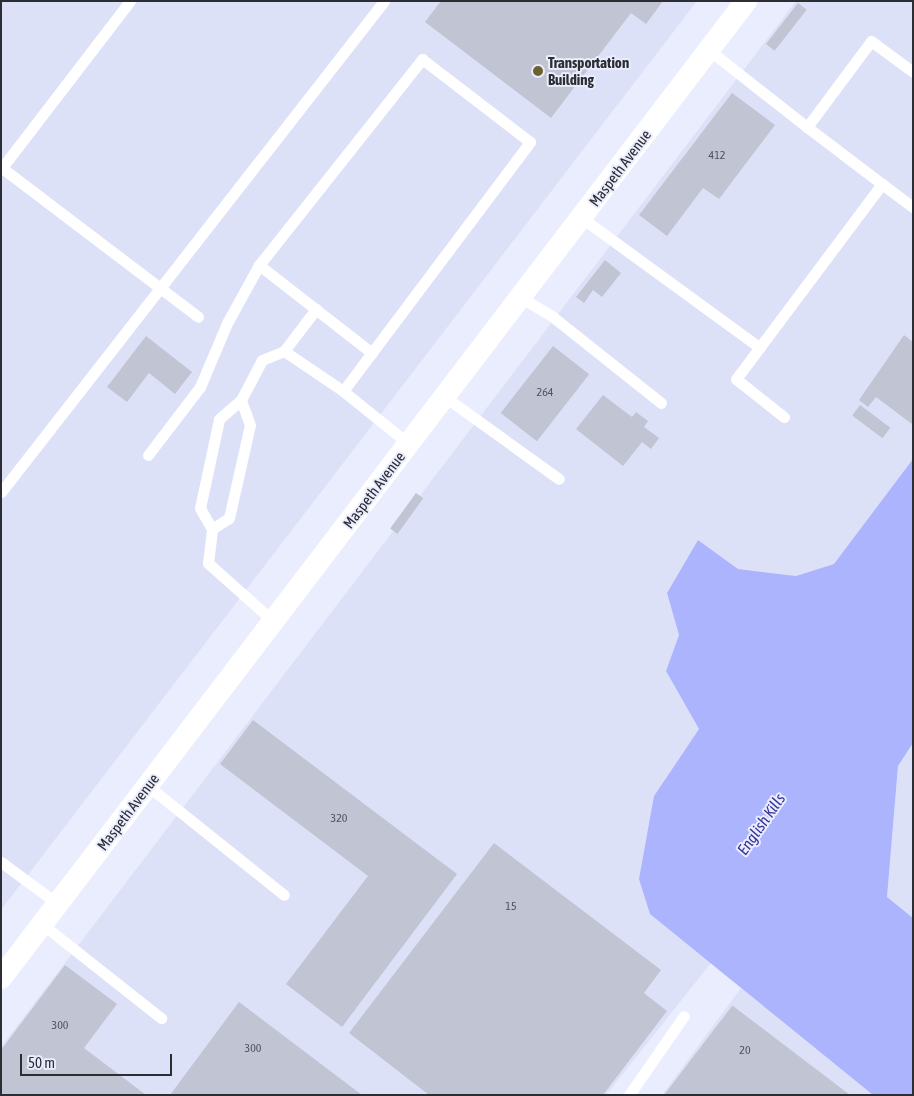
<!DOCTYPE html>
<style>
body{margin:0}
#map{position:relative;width:914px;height:1096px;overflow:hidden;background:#eaedfd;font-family:"Asap Condensed",sans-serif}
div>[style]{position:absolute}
.built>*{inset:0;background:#dde1f8}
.water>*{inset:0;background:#abb4fd}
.building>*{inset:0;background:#c1c4d3;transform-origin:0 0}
.lane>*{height:11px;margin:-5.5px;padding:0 5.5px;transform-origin:5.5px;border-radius:5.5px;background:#fff}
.street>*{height:22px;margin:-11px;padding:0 11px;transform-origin:11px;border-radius:11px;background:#fff}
.dots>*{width:14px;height:14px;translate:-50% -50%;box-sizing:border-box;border:2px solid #eaedfd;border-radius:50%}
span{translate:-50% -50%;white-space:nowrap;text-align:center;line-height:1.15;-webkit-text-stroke:4px #eaedfd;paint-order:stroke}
.number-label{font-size:12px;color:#52545c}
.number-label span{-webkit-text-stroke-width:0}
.poi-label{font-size:15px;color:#2d2e34;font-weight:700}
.left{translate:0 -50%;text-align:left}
.street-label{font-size:15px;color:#2d2e34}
.water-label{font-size:16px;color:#373398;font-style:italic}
.frame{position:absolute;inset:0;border:2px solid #2d2e34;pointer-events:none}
.scale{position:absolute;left:20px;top:1054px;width:152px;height:22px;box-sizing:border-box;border:2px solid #2d2e34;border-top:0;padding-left:6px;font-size:15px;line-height:18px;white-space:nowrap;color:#2d2e34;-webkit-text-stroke:4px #eaedfd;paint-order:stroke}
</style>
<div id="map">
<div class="built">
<div style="clip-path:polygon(1px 1px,697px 1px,1px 910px)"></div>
<div style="clip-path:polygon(796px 1px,913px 1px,913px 459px,835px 564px,796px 576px,738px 569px,698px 540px,667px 593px,679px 635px,666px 671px,699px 729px,654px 796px,650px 914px,711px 963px,606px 1095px,1px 1095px,1px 1047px)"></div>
<div style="clip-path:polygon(913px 743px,913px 918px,887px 897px,898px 766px)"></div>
<div style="clip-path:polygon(741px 988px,873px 1095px,662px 1095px)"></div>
</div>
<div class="water">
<div style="clip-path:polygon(913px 459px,913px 743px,898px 766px,887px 897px,913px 918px,913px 1095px,873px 1095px,650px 914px,639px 879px,654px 796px,699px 729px,666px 671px,679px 635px,667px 593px,698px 540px,738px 569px,796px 576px,834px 564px)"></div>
</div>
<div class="building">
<div style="clip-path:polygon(441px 1px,663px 1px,646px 24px,631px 13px,551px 118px,425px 22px)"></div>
<div style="left:798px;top:3px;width:11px;height:52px;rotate:38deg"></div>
<div style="clip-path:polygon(732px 93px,775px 125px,719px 199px,703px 188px,667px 236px,639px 215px)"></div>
<div style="clip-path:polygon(605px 260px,621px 273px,602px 297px,593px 290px,584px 303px,576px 297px)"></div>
<div style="clip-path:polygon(904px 335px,913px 342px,912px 424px,876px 397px,868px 407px,859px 400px)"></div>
<div style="clip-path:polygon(146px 336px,192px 372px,175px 394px,149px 373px,127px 402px,107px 387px)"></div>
<div style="left:553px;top:346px;width:46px;height:85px;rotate:38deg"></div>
<div style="clip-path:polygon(603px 395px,632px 417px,636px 412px,648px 421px,644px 427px,659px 438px,651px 449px,642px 442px,623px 466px,576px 429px)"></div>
<div style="left:860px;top:405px;width:38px;height:13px;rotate:37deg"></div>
<div style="left:416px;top:493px;width:9px;height:44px;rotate:36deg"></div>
<div style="clip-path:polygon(253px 720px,457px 874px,342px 1027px,286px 984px,368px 876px,220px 764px)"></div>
<div style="clip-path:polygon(494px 843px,661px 970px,644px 993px,667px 1011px,603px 1095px,429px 1095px,349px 1033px)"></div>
<div style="clip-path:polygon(65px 965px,117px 1004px,84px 1048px,146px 1095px,1px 1095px,1px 1050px)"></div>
<div style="clip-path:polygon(239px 1002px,362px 1095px,170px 1095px)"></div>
<div style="clip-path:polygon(732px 1006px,733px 1006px,850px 1095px,664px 1095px)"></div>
</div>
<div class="lane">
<div style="left:709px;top:50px;width:125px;rotate:38.2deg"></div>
<div style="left:2px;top:168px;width:246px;rotate:37.2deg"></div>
<div style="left:1px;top:169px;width:212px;rotate:-52.5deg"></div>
<div style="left:882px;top:184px;width:94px;rotate:-142.8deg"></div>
<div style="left:807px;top:127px;width:107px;rotate:-53.3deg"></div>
<div style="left:871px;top:41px;width:52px;rotate:36.4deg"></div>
<div style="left:582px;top:218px;width:220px;rotate:36.1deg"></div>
<div style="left:259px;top:265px;width:143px;rotate:37.9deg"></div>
<div style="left:520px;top:297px;width:39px;rotate:31deg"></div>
<div style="left:553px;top:317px;width:138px;rotate:38.5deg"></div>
<div style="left:284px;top:351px;width:53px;rotate:-52.7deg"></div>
<div style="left:445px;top:397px;width:140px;rotate:35.7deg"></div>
<div style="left:784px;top:417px;width:61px;rotate:-141.6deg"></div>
<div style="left:736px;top:379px;width:244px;rotate:-53.2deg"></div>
<div style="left:882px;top:184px;width:39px;rotate:37deg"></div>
<div style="left:148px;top:455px;width:86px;rotate:-52.6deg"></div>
<div style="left:200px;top:387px;width:69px;rotate:-67.1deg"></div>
<div style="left:227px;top:323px;width:66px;rotate:-61.1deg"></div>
<div style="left:259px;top:265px;width:263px;rotate:-51.6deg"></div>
<div style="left:422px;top:59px;width:136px;rotate:37.5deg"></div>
<div style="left:530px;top:142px;width:311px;rotate:126.9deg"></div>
<div style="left:1px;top:492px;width:623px;rotate:-52.04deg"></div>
<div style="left:212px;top:529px;width:20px;rotate:-33deg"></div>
<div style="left:229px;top:518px;width:95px;rotate:-77.3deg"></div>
<div style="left:250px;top:425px;width:27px;rotate:-110deg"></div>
<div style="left:273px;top:621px;width:87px;rotate:-138.3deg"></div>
<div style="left:208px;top:563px;width:34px;rotate:-83deg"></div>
<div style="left:212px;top:529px;width:24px;rotate:-120deg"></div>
<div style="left:200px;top:508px;width:91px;rotate:-77.9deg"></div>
<div style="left:219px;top:419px;width:29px;rotate:-41deg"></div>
<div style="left:241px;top:400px;width:45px;rotate:-62.3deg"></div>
<div style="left:262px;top:360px;width:24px;rotate:-22deg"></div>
<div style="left:284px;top:351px;width:71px;rotate:34.1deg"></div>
<div style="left:343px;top:391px;width:85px;rotate:38.8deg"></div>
<div style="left:148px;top:786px;width:174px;rotate:38.7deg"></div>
<div style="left:1px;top:862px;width:71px;rotate:36.4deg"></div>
<div style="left:42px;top:924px;width:152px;rotate:38.3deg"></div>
<div style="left:629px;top:1095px;width:96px;rotate:-55.2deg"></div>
</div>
<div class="street">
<div style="left:1px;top:978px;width:1229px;rotate:-52.67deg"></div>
</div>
<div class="dots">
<div style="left:538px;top:71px;background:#6d622f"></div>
</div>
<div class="number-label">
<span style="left:717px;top:156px">412</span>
<span style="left:545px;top:393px">264</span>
<span style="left:339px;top:819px">320</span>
<span style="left:511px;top:907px">15</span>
<span style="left:60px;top:1026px">300</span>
<span style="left:253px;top:1049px">300</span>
<span style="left:745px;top:1051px">20</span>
</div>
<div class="poi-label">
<span class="left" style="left:548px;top:71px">Transportation<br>Building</span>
</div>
<div class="street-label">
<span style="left:620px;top:168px;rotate:-53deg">Maspeth Avenue</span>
<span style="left:374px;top:490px;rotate:-53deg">Maspeth Avenue</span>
<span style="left:128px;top:812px;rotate:-53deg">Maspeth Avenue</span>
</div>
<div class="water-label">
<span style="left:761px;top:824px;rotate:-55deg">English Kills</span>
</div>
<div class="frame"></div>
<div class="scale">50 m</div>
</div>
